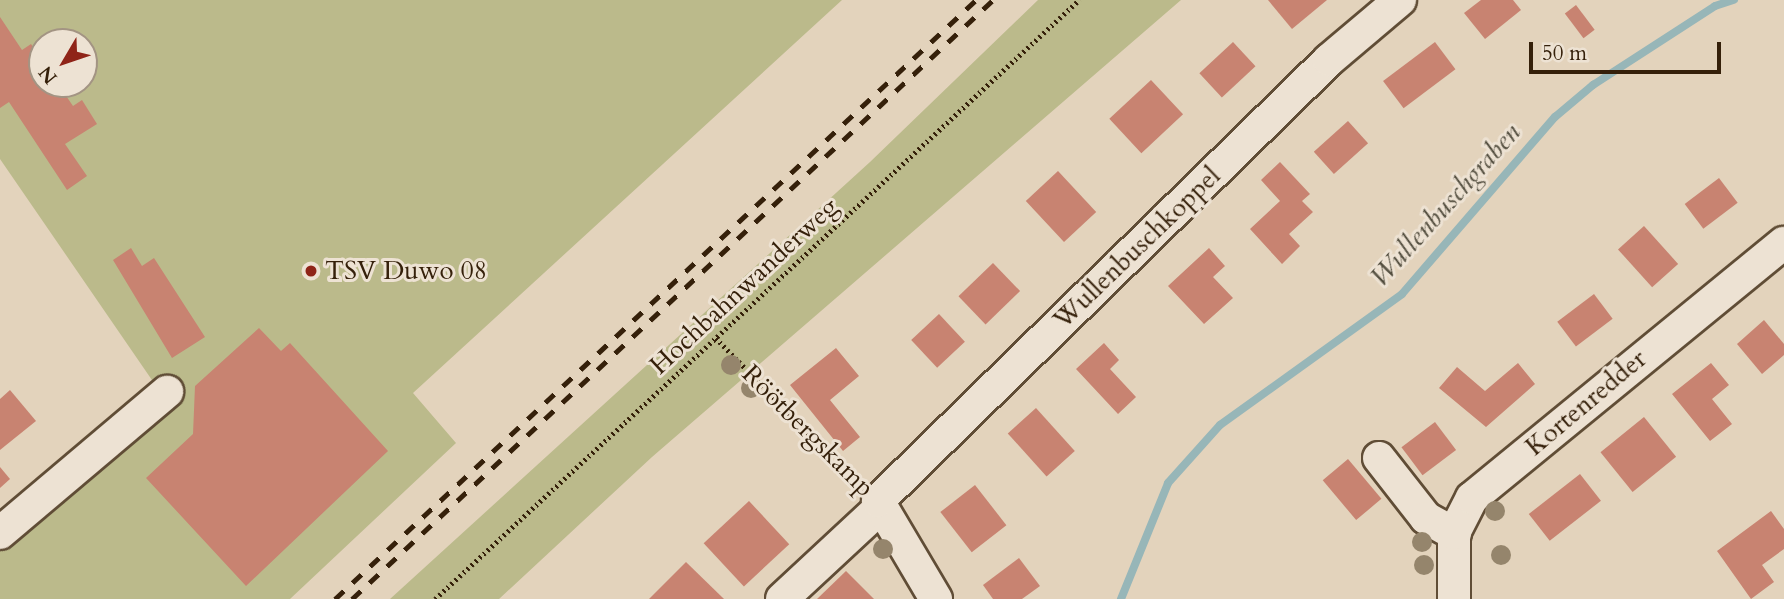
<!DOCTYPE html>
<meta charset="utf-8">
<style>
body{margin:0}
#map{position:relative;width:1784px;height:599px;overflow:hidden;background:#e3d3bc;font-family:Cardo,serif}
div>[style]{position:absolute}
.green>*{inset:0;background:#bbba8b}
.stream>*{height:8px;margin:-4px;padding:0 4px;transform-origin:4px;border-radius:4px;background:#97b6b8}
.building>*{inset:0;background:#c88371;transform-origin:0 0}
.path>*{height:4.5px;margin-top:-2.25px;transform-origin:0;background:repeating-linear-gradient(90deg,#35200a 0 2px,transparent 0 5.5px)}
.roads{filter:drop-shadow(2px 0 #604d36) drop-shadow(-2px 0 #604d36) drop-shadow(0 2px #604d36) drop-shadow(0 -2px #604d36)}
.minor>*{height:32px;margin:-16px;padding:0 16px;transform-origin:16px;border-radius:16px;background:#ede2d3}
.rail>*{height:5px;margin-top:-2.5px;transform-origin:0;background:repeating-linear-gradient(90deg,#35200a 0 12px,transparent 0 24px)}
.trees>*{width:20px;height:20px;margin:-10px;border-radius:50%;background:#95856c}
.dots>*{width:19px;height:19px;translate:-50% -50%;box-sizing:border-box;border:4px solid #ede2d3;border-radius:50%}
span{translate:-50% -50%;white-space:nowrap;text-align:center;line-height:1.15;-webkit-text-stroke:6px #ede2d3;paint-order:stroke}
.street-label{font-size:26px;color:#35200a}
.poi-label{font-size:26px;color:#35200a}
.left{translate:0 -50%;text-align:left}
.water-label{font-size:28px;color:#524d3e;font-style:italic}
.north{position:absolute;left:28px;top:28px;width:70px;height:70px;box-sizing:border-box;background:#ede2d3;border:2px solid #a39483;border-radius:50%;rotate:231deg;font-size:19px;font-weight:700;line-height:28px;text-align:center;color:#35200a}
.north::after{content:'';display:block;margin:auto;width:24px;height:32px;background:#8f2418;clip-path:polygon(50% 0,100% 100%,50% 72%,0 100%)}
.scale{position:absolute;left:1529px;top:42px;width:192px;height:32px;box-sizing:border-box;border:4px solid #35200a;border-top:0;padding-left:9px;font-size:21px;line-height:24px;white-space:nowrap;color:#35200a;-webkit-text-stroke:5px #ede2d3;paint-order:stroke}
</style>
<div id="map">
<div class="green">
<div style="clip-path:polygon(evenodd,0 0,842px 0,413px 393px,456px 443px,290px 599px,0 599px,0 511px,154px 383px,0 159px,0 0,42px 42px,84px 42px,84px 84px,42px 84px,42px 42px)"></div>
<div style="clip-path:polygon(1038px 0,1181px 0,652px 457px,499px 599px,390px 599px,870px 162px)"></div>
</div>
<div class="stream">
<div style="left:1121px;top:599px;width:125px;rotate:-67.9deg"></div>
<div style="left:1168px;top:483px;width:78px;rotate:-48.1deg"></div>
<div style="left:1220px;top:425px;width:224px;rotate:-35.7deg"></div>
<div style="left:1402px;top:294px;width:234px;rotate:-49.2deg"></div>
<div style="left:1555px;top:117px;width:50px;rotate:-40.1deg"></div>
<div style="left:1593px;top:85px;width:145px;rotate:-32.9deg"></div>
<div style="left:1715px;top:6px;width:20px;rotate:-18deg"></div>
</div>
<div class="building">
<div style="clip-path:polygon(1268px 0,1327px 0,1292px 29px)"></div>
<div style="clip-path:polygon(1481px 0,1513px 0,1521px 10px,1485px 39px,1464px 13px)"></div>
<div style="left:1576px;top:5px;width:31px;height:14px;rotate:53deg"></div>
<div style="clip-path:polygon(0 17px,22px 50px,31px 44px,42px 60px,42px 84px,58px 84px,73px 106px,82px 100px,97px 124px,65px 144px,87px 176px,67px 190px,9px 102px,0 108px)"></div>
<div style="left:1233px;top:42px;width:33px;height:46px;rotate:47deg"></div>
<div style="left:1435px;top:42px;width:34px;height:65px;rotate:53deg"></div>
<div style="left:1151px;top:80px;width:47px;height:57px;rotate:47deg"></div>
<div style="left:1348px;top:121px;width:30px;height:46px;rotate:48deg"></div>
<div style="clip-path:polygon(1280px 162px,1310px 194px,1302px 201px,1313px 212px,1289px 234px,1300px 246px,1282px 264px,1250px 229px,1280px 201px,1261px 180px)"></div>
<div style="left:1058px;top:171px;width:56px;height:44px;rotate:47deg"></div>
<div style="left:1719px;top:178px;width:31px;height:43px;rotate:53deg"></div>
<div style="left:1644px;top:226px;width:51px;height:35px;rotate:48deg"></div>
<div style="clip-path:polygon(131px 248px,142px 266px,154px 258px,205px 337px,172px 358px,113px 260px)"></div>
<div style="clip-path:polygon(1209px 248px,1225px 266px,1213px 277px,1233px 298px,1204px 324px,1168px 286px)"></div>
<div style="left:993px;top:263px;width:39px;height:48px;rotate:46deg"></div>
<div style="left:1594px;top:294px;width:31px;height:46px;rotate:53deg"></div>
<div style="left:939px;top:314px;width:38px;height:38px;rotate:47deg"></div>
<div style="clip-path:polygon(1764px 320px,1784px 344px,1784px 355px,1762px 374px,1737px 344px)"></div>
<div style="clip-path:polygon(259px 328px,281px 351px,290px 343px,388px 451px,246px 586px,146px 478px,193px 434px,195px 386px)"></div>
<div style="clip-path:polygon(1104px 343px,1119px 360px,1110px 369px,1136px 397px,1118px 414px,1076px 369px)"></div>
<div style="clip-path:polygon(836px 348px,859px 376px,830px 400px,860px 437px,843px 451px,790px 385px)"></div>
<div style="clip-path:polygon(1518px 363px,1535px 384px,1486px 427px,1439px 388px,1457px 367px,1485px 391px)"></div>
<div style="clip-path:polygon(1711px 363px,1729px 385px,1712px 399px,1732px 424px,1710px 441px,1672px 394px)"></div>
<div style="clip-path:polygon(10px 390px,36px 421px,0 450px,0 399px)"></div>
<div style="left:1036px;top:408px;width:58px;height:38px;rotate:48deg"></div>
<div style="left:1644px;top:417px;width:51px;height:56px;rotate:51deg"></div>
<div style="left:1435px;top:422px;width:35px;height:42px;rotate:53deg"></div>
<div style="left:1348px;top:459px;width:52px;height:33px;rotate:50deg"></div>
<div style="clip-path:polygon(0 467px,10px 479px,0 488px)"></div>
<div style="left:1580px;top:474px;width:34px;height:65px;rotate:52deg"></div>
<div style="left:975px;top:485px;width:51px;height:44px;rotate:52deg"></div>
<div style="left:749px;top:501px;width:59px;height:62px;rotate:47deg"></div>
<div style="clip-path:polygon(1771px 511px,1784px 529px,1784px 549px,1762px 565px,1774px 582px,1751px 599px,1717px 551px)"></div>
<div style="clip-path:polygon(1019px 558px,1040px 586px,1022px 599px,993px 599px,983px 585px)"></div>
<div style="clip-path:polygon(686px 562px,724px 599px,649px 599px)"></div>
<div style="clip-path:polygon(846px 571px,874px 599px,817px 599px)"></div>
</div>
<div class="path">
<div style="left:716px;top:338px;width:205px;rotate:45.8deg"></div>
<div style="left:435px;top:599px;width:880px;rotate:-42.93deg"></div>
</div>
<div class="roads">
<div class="minor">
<div style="left:1379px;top:458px;width:76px;rotate:51.9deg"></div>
<div style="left:1426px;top:518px;width:33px;rotate:29deg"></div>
<div style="left:0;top:533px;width:219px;rotate:-40.2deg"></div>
<div style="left:782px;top:599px;width:134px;rotate:-42.9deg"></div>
<div style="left:936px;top:599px;width:114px;rotate:-120.6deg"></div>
<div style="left:878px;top:501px;width:631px;rotate:-44.36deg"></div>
<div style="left:1329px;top:60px;width:93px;rotate:-40.2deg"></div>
<div style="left:1454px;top:599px;width:66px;rotate:-90deg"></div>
<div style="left:1454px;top:533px;width:39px;rotate:-63deg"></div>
<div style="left:1472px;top:498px;width:403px;rotate:-39.3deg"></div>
</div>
</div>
<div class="rail">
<div style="left:335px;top:599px;width:877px;rotate:-43.06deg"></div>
<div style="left:352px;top:599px;width:877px;rotate:-43.06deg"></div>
</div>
<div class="trees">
<div style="left:731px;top:365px"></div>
<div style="left:751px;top:388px"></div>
<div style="left:1495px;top:511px"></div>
<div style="left:1422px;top:542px"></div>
<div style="left:883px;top:549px"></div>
<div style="left:1501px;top:555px"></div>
<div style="left:1424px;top:565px"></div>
</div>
<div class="dots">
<div style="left:311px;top:271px;background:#8f2418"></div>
</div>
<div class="street-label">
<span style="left:1137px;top:248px;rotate:-44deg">Wullenbuschkoppel</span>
<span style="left:744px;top:286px;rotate:-43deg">Hochbahnwanderweg</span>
<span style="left:1586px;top:403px;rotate:-40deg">Kortenredder</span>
<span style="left:808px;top:431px;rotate:45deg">Röötbergskamp</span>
</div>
<div class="poi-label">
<span class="left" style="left:325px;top:271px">TSV Duwo 08</span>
</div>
<div class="water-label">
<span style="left:1445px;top:205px;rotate:-48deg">Wullenbuschgraben</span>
</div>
<div class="north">N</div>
<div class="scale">50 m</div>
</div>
